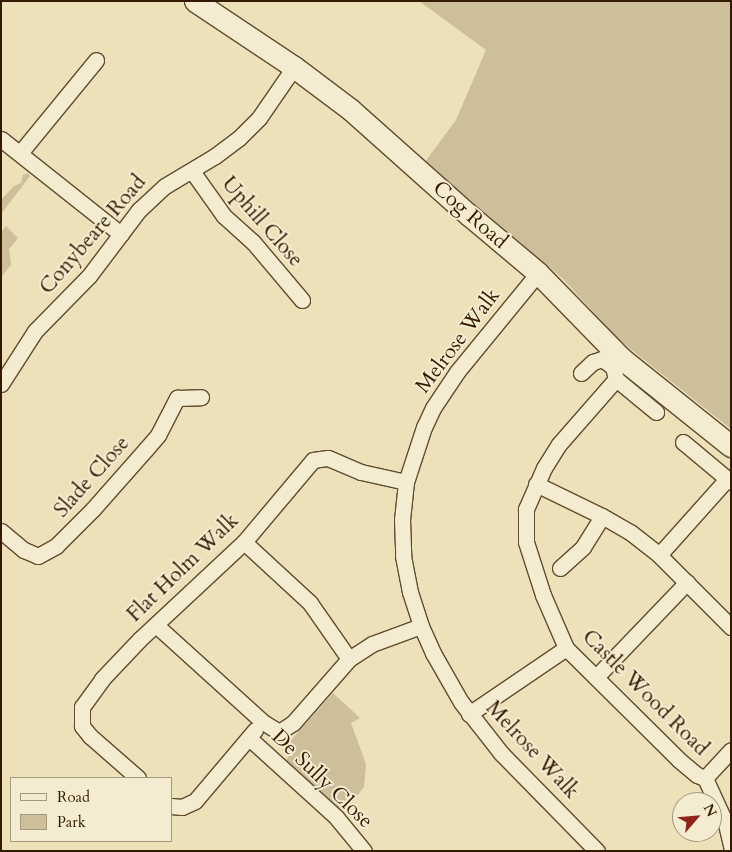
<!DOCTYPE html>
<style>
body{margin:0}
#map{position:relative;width:732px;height:852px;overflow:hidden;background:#ece1b8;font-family:Cardo,serif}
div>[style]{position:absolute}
.green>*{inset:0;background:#cdbf99}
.roads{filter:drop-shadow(1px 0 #614c2e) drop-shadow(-1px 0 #614c2e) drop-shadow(0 1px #614c2e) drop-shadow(0 -1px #614c2e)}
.street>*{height:15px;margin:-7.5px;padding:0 7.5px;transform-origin:7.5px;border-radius:7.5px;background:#f3ecd1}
.secondary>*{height:21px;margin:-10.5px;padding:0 10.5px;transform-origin:10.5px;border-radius:10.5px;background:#f3ecd1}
span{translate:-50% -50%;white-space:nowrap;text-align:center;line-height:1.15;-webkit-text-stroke:4px #f3ecd1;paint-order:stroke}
.street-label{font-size:21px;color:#331a00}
.frame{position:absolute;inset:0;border:2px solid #331a00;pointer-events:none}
.legend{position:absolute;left:10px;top:777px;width:162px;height:65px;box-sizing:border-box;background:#f3ecd1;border:1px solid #a6987d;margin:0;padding:6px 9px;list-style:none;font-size:15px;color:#331a00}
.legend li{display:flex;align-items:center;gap:10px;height:25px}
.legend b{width:25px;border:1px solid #a6987d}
.north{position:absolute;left:672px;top:792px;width:50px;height:50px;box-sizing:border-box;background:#f3ecd1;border:1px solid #a6987d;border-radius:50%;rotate:63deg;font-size:14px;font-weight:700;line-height:20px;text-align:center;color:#331a00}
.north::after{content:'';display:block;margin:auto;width:18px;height:22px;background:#8f2418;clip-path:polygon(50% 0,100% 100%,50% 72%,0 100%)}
</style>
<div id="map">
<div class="green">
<div style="clip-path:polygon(419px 1px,731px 1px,731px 429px,618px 339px,562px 278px,425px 162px,456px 120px,486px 50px)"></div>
<div style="clip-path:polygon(28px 173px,30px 176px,1px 214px,1px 200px,14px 186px,21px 183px,23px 175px)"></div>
<div style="clip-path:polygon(6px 226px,18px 238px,9px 249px,11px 265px,1px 277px,1px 232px)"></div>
<div style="clip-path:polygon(333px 693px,360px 718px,351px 723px,366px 764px,364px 787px,346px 810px,344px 808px,341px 810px,286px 760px,289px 756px,282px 750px)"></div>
</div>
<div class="roads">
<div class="street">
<div style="left:1px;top:139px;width:153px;rotate:38.4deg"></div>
<div style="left:20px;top:153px;width:120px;rotate:-50.7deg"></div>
<div style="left:192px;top:171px;width:55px;rotate:54.6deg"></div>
<div style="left:224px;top:216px;width:39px;rotate:42deg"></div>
<div style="left:253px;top:242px;width:76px;rotate:49.8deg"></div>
<div style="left:538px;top:273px;width:128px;rotate:129.3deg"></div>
<div style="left:457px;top:372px;width:43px;rotate:123.7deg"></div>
<div style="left:433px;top:408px;width:21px;rotate:115deg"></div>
<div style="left:424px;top:427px;width:58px;rotate:108.1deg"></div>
<div style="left:406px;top:482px;width:37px;rotate:96deg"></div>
<div style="left:402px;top:519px;width:37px;rotate:88deg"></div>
<div style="left:403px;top:556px;width:37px;rotate:79deg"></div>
<div style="left:410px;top:592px;width:36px;rotate:72deg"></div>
<div style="left:421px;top:626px;width:30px;rotate:66deg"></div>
<div style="left:433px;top:653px;width:56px;rotate:60.3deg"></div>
<div style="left:461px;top:702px;width:65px;rotate:51.9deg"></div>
<div style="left:501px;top:753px;width:137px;rotate:45.6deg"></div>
<div style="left:581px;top:373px;width:16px;rotate:-43deg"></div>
<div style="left:593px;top:362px;width:9px;rotate:-18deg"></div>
<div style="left:602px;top:359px;width:14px;rotate:36deg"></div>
<div style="left:613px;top:367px;width:12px;rotate:76deg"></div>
<div style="left:616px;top:379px;width:86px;rotate:131.2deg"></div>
<div style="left:559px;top:444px;width:28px;rotate:122deg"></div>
<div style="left:544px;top:468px;width:45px;rotate:113.7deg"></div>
<div style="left:526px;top:509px;width:33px;rotate:90deg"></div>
<div style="left:526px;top:542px;width:56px;rotate:72.2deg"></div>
<div style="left:543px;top:595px;width:58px;rotate:66.5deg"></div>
<div style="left:566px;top:648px;width:159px;rotate:44.7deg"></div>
<div style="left:679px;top:760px;width:23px;rotate:40deg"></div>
<div style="left:697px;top:775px;width:9px;rotate:21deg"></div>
<div style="left:705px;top:778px;width:51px;rotate:65.5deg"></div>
<div style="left:726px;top:824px;width:23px;rotate:77deg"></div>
<div style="left:616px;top:379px;width:52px;rotate:39.5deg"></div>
<div style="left:1px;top:384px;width:63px;rotate:-57.3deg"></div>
<div style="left:35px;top:331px;width:77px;rotate:-45.5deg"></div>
<div style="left:89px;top:276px;width:83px;rotate:-52.9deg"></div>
<div style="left:139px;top:210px;width:35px;rotate:-43deg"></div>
<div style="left:165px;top:186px;width:58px;rotate:-31deg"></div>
<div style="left:215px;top:156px;width:30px;rotate:-37deg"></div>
<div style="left:239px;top:138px;width:28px;rotate:-45deg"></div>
<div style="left:259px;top:118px;width:62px;rotate:-55.5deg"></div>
<div style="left:683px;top:442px;width:62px;rotate:39.8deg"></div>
<div style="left:536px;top:484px;width:73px;rotate:25.9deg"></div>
<div style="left:602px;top:516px;width:32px;rotate:30deg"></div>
<div style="left:630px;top:532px;width:37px;rotate:38deg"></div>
<div style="left:659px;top:555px;width:102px;rotate:45deg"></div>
<div style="left:1px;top:531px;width:30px;rotate:40deg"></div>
<div style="left:24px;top:550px;width:15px;rotate:23deg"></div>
<div style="left:38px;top:556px;width:21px;rotate:-29deg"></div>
<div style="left:56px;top:546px;width:52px;rotate:-45deg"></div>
<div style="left:93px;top:509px;width:80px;rotate:-48.5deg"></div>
<div style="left:146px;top:449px;width:18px;rotate:-49deg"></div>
<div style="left:158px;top:435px;width:42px;rotate:-62.8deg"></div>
<div style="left:177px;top:398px;width:24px;rotate:-2deg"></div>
<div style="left:244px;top:542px;width:90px;rotate:42.7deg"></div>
<div style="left:310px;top:603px;width:68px;rotate:55.1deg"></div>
<div style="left:659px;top:555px;width:102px;rotate:-48.2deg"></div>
<div style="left:560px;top:568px;width:31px;rotate:-42deg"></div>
<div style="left:583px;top:547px;width:36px;rotate:-58deg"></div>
<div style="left:157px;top:626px;width:143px;rotate:42.2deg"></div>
<div style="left:263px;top:722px;width:19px;rotate:32deg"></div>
<div style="left:279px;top:732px;width:17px;rotate:-33deg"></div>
<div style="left:293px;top:723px;width:85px;rotate:-48.8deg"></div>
<div style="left:349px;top:659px;width:27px;rotate:-33deg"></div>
<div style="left:372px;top:644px;width:52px;rotate:-20.2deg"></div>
<div style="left:597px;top:676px;width:130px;rotate:-46.2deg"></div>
<div style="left:469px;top:714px;width:117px;rotate:-34.2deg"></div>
<div style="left:249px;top:738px;width:118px;rotate:42.2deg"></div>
<div style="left:336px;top:817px;width:44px;rotate:50.5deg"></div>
<div style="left:138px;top:778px;width:64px;rotate:-138.8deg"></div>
<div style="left:90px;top:736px;width:13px;rotate:-129deg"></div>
<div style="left:82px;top:726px;width:19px;rotate:-90deg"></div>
<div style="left:82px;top:707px;width:34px;rotate:-54deg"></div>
<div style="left:102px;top:679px;width:55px;rotate:-46.5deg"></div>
<div style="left:140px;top:639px;width:142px;rotate:-43deg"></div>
<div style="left:244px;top:542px;width:107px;rotate:-49.9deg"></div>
<div style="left:313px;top:460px;width:15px;rotate:-8deg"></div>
<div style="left:328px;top:458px;width:36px;rotate:23deg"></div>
<div style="left:361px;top:472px;width:46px;rotate:12.5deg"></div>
<div style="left:705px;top:778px;width:38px;rotate:-47deg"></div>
<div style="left:171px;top:806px;width:11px;rotate:5deg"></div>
<div style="left:182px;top:807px;width:14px;rotate:-25deg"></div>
<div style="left:195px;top:801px;width:93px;rotate:-49.8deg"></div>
</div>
<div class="secondary">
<div style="left:195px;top:1px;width:119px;rotate:33.7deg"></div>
<div style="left:294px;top:67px;width:71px;rotate:37deg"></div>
<div style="left:351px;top:110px;width:158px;rotate:41.7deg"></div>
<div style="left:469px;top:215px;width:90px;rotate:40deg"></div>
<div style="left:538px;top:273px;width:119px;rotate:45.7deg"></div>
<div style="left:621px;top:358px;width:141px;rotate:38.7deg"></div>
</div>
</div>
<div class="street-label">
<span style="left:470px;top:215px;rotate:41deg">Cog Road</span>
<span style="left:262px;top:222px;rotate:49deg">Uphill Close</span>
<span style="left:93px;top:235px;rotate:-49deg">Conybeare Road</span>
<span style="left:458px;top:341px;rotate:-53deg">Melrose Walk</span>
<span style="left:92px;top:477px;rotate:-48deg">Slade Close</span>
<span style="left:183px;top:568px;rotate:-44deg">Flat Holm Walk</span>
<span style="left:645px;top:693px;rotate:45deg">Castle Wood Road</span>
<span style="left:532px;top:750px;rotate:47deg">Melrose Walk</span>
<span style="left:322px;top:779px;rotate:44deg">De Sully Close</span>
</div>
<div class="frame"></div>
<ul class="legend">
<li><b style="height:6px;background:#f3ecd1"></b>Road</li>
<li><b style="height:14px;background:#cdbf99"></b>Park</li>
</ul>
<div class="north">N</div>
</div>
